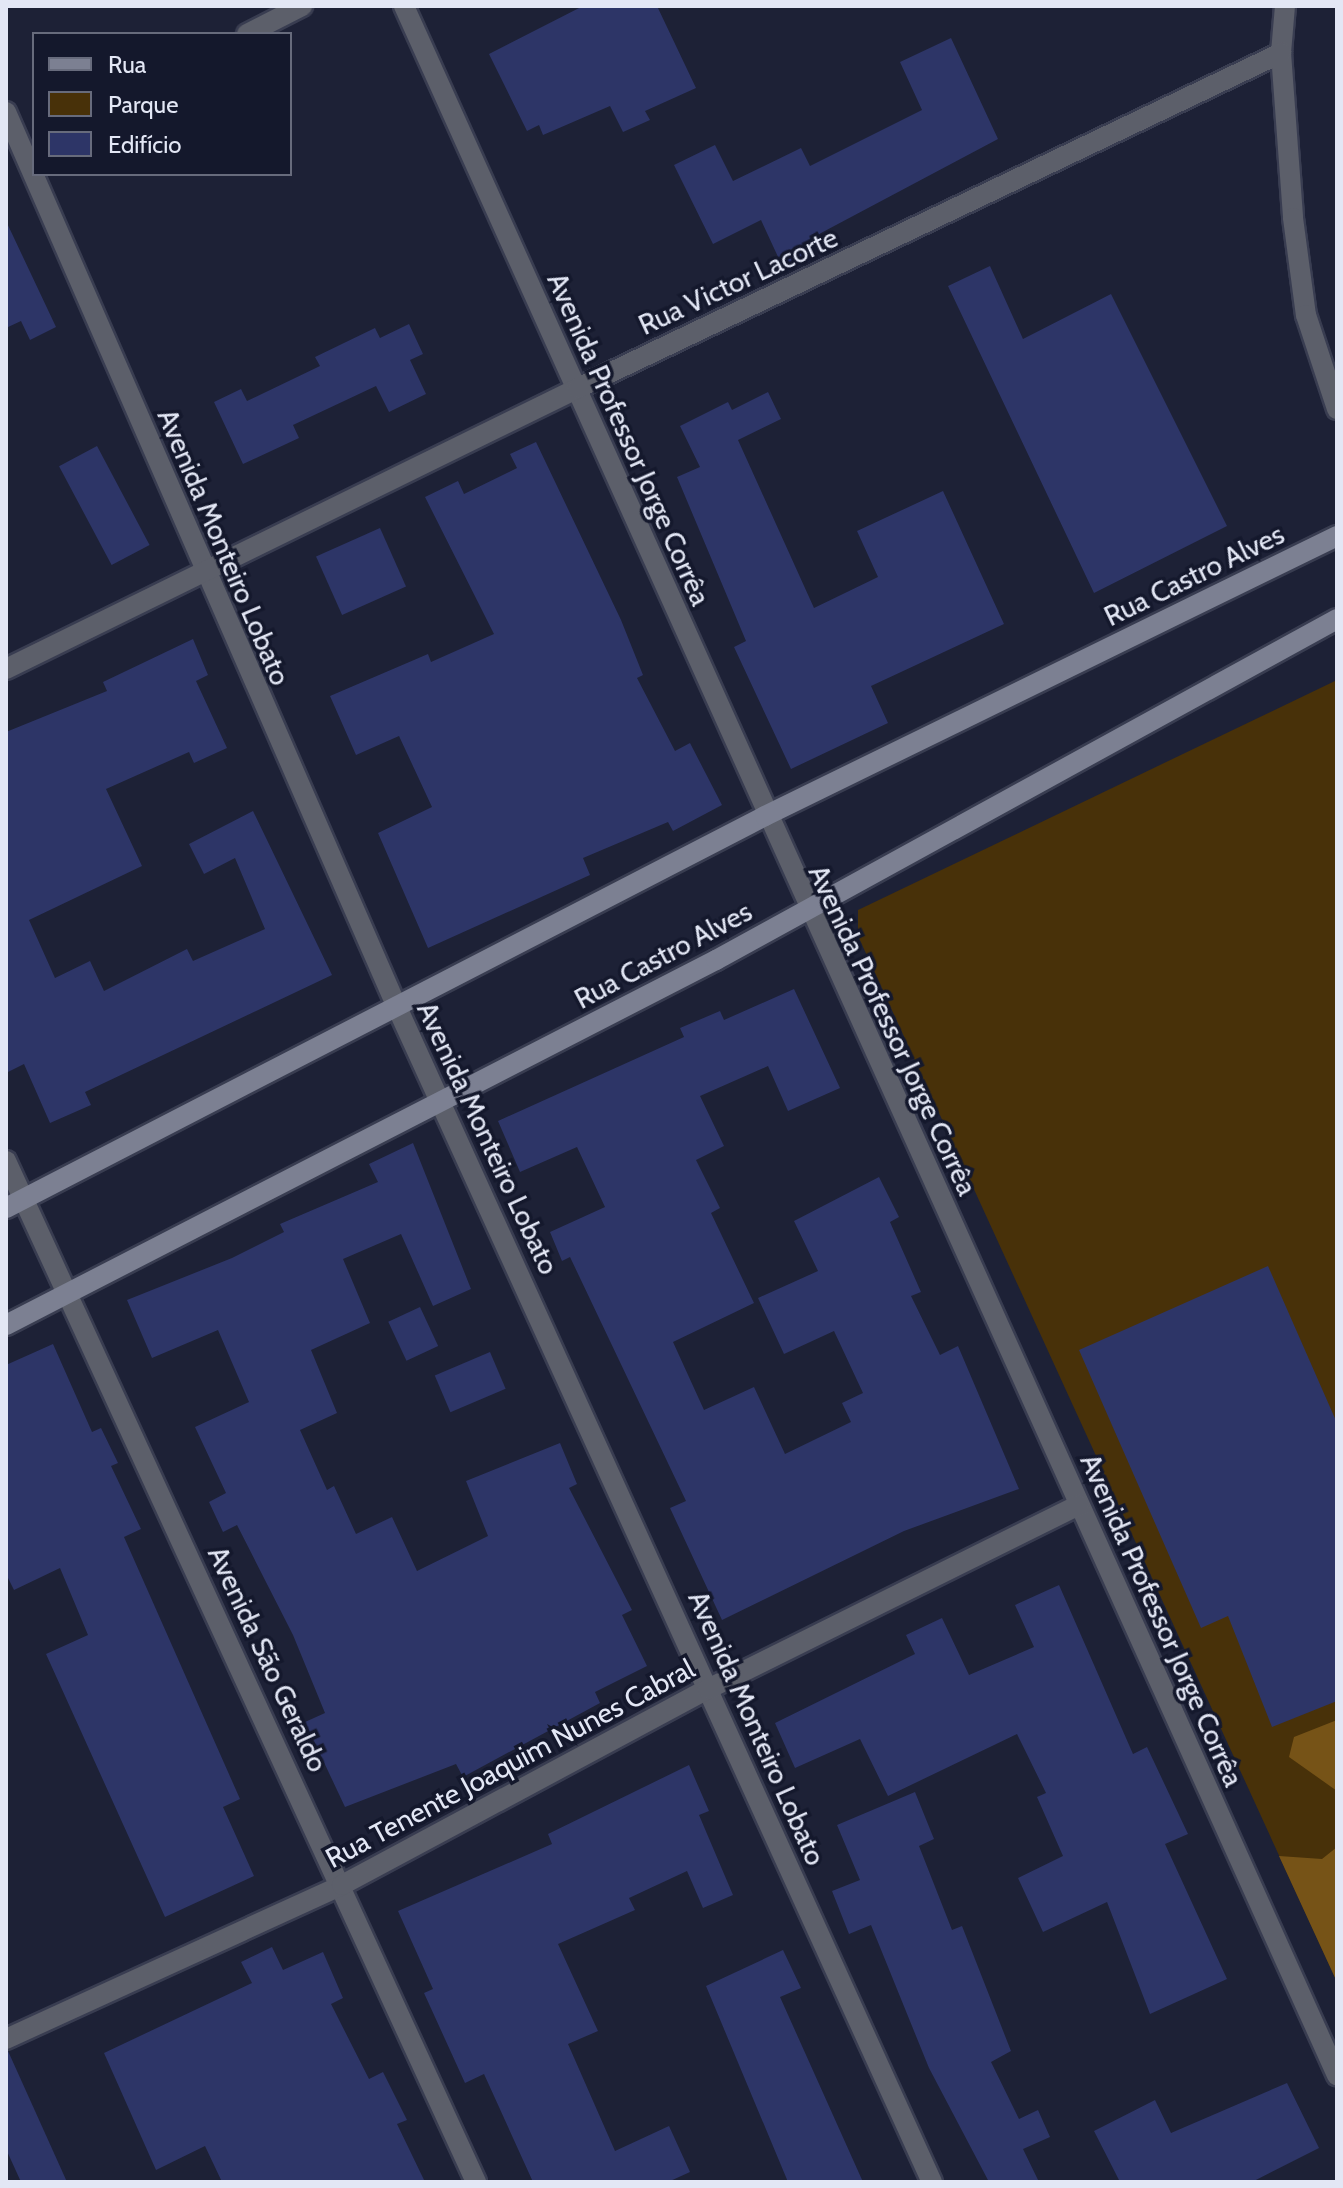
<!DOCTYPE html>
<meta charset="utf-8">
<style>
body{margin:0}
#map{position:relative;width:1343px;height:2188px;overflow:hidden;background:#1d2136;font-family:Cabin,sans-serif}
div>[style]{position:absolute}
.green>*{inset:0;background:#483109}
.forest>*{inset:0;background:#765317}
.building>*{inset:0;background:#2d3567;transform-origin:0 0}
.roads{filter:drop-shadow(2px 0 #393d51) drop-shadow(-2px 0 #393d51) drop-shadow(0 2px #393d51) drop-shadow(0 -2px #393d51)}
.minor>*{height:20px;margin:-10px;padding:0 10px;transform-origin:10px;border-radius:10px;background:#5c5f6a}
.secondary>*{height:20px;margin:-10px;padding:0 10px;transform-origin:10px;border-radius:10px;background:#7c8092}
span{translate:-50% -50%;white-space:nowrap;text-align:center;line-height:1.15;-webkit-text-stroke:7px #14182c;paint-order:stroke}
.street-label{font-size:28px;color:#e3e7f5}
.frame{position:absolute;inset:0;border:8px solid #e3e7f5;pointer-events:none}
.legend{position:absolute;left:32px;top:32px;width:260px;height:144px;box-sizing:border-box;background:#14182c;border:2px solid #676b7c;margin:0;padding:10px 14px;list-style:none;font-size:24px;color:#e3e7f5}
.legend li{display:flex;align-items:center;gap:16px;height:40px}
.legend b{width:40px;border:2px solid #676b7c}
</style>
<div id="map">
<div class="green">
<div style="clip-path:polygon(1337px 680px,1337px 1982px,858px 936px,858px 910px)"></div>
</div>
<div class="forest">
<div style="clip-path:polygon(1337px 1720px,1337px 1791px,1289px 1757px,1294px 1737px)"></div>
<div style="clip-path:polygon(1337px 1847px,1337px 1982px,1279px 1856px,1322px 1859px)"></div>
</div>
<div class="building">
<div style="clip-path:polygon(583px 6px,657px 6px,696px 88px,645px 111px,650px 120px,623px 132px,610px 106px,543px 135px,539px 125px,527px 131px,489px 54px)"></div>
<div style="clip-path:polygon(951px 38px,998px 139px,821px 233px,808px 243px,816px 258px,785px 272px,761px 220px,713px 244px,674px 165px,715px 145px,733px 181px,801px 148px,810px 166px,922px 110px,900px 62px)"></div>
<div style="clip-path:polygon(6px 221px,56px 327px,30px 340px,21px 321px,6px 328px)"></div>
<div style="clip-path:polygon(990px 266px,1023px 339px,1111px 294px,1227px 526px,1094px 593px,948px 286px)"></div>
<div style="clip-path:polygon(409px 324px,423px 354px,410px 360px,426px 394px,389px 412px,376px 386px,293px 425px,299px 438px,243px 464px,214px 402px,241px 389px,247px 401px,320px 366px,315px 357px,375px 328px,380px 338px)"></div>
<div style="clip-path:polygon(768px 392px,781px 419px,738px 440px,814px 608px,878px 577px,857px 531px,943px 491px,1004px 624px,871px 686px,888px 723px,791px 769px,734px 647px,746px 641px,677px 477px,700px 467px,680px 426px,728px 402px,732px 410px)"></div>
<div style="clip-path:polygon(536px 442px,621px 620px,643px 675px,637px 678px,675px 751px,690px 743px,722px 805px,673px 831px,668px 822px,583px 858px,590px 875px,428px 948px,378px 833px,432px 807px,399px 736px,356px 755px,330px 696px,428px 654px,431px 662px,494px 634px,425px 497px,458px 481px,464px 494px,517px 468px,510px 454px)"></div>
<div style="left:97px;top:446px;width:112px;height:43px;rotate:62deg"></div>
<div style="left:380px;top:528px;width:64px;height:70px;rotate:66deg"></div>
<div style="clip-path:polygon(193px 639px,208px 675px,196px 681px,227px 748px,194px 763px,189px 752px,106px 789px,142px 866px,29px 920px,55px 978px,90px 961px,104px 991px,187px 949px,193px 961px,265px 929px,235px 858px,204px 874px,189px 844px,253px 811px,332px 975px,85px 1092px,91px 1105px,50px 1123px,24px 1064px,6px 1073px,6px 732px,107px 691px,103px 682px)"></div>
<div style="clip-path:polygon(794px 989px,840px 1088px,788px 1111px,768px 1066px,700px 1096px,724px 1146px,696px 1160px,720px 1208px,711px 1213px,754px 1303px,673px 1342px,704px 1410px,754px 1387px,785px 1454px,851px 1422px,842px 1403px,863px 1393px,834px 1331px,784px 1354px,758px 1298px,818px 1271px,794px 1221px,879px 1177px,899px 1217px,890px 1222px,921px 1292px,911px 1296px,940px 1355px,958px 1346px,1019px 1489px,904px 1531px,722px 1620px,670px 1508px,686px 1501px,570px 1257px,562px 1261px,550px 1232px,605px 1207px,577px 1147px,520px 1172px,498px 1121px,684px 1037px,680px 1028px,720px 1011px,724px 1020px)"></div>
<div style="clip-path:polygon(413px 1143px,471px 1289px,433px 1306px,401px 1234px,343px 1259px,370px 1323px,311px 1350px,337px 1413px,300px 1430px,327px 1490px,334px 1486px,356px 1534px,392px 1517px,417px 1571px,488px 1536px,466px 1481px,560px 1443px,577px 1484px,569px 1488px,632px 1610px,622px 1615px,647px 1666px,595px 1692px,600px 1703px,463px 1777px,456px 1764px,345px 1807px,305px 1722px,325px 1713px,293px 1635px,237px 1525px,223px 1532px,209px 1502px,226px 1493px,195px 1427px,249px 1402px,218px 1330px,152px 1358px,127px 1300px,232px 1258px,284px 1232px,280px 1224px,378px 1182px,369px 1164px)"></div>
<div style="clip-path:polygon(1268px 1266px,1337px 1423px,1337px 1701px,1272px 1727px,1228px 1616px,1201px 1628px,1079px 1350px)"></div>
<div style="left:420px;top:1307px;width:43px;height:35px;rotate:65deg"></div>
<div style="clip-path:polygon(53px 1344px,92px 1432px,101px 1428px,118px 1463px,111px 1466px,141px 1529px,124px 1537px,240px 1799px,223px 1807px,254px 1876px,165px 1917px,46px 1654px,88px 1635px,60px 1568px,14px 1590px,6px 1574px,6px 1365px)"></div>
<div style="left:490px;top:1352px;width:40px;height:60px;rotate:67deg"></div>
<div style="clip-path:polygon(1059px 1585px,1133px 1754px,1147px 1747px,1188px 1834px,1165px 1844px,1227px 1979px,1150px 2014px,1107px 1902px,1043px 1932px,1018px 1878px,1063px 1856px,1037px 1797px,1046px 1793px,1017px 1734px,888px 1796px,860px 1739px,795px 1768px,775px 1723px,915px 1654px,906px 1635px,942px 1618px,969px 1675px,1034px 1647px,1015px 1605px)"></div>
<div style="clip-path:polygon(689px 1765px,709px 1811px,699px 1815px,733px 1895px,703px 1908px,687px 1871px,629px 1898px,635px 1910px,558px 1944px,598px 2031px,568px 2044px,615px 2151px,669px 2126px,690px 2172px,668px 2182px,533px 2182px,484px 2074px,465px 2083px,424px 1993px,433px 1989px,398px 1911px,552px 1844px,548px 1834px)"></div>
<div style="clip-path:polygon(915px 1792px,934px 1839px,919px 1846px,952px 1930px,962px 1926px,1011px 2051px,991px 2062px,1019px 2119px,1038px 2110px,1050px 2137px,1023px 2149px,1039px 2182px,989px 2182px,929px 2068px,871px 1925px,849px 1934px,832px 1891px,860px 1880px,837px 1825px)"></div>
<div style="clip-path:polygon(272px 1947px,283px 1970px,323px 1952px,343px 1998px,331px 2004px,369px 2079px,383px 2072px,407px 2120px,397px 2124px,425px 2182px,222px 2182px,205px 2146px,156px 2170px,104px 2053px,252px 1983px,241px 1962px)"></div>
<div style="clip-path:polygon(783px 1950px,801px 1988px,780px 1997px,863px 2182px,788px 2182px,706px 1986px)"></div>
<div style="clip-path:polygon(8px 2051px,67px 2182px,21px 2182px,6px 2149px)"></div>
<div style="clip-path:polygon(1287px 2083px,1319px 2148px,1252px 2182px,1120px 2182px,1094px 2131px,1155px 2100px,1171px 2133px)"></div>
</div>
<div class="roads">
<div class="minor">
<div style="left:404px;top:6px;width:2270px;rotate:65.73deg"></div>
<div style="left:1285px;top:6px;width:47px;rotate:94.9deg"></div>
<div style="left:1281px;top:53px;width:165px;rotate:85.8deg"></div>
<div style="left:1293px;top:218px;width:98px;rotate:82.4deg"></div>
<div style="left:1306px;top:315px;width:99px;rotate:71.7deg"></div>
<div style="left:247px;top:34px;width:62px;rotate:-27deg"></div>
<div style="left:6px;top:112px;width:974px;rotate:66.41deg"></div>
<div style="left:396px;top:1005px;width:1293px;rotate:65.52deg"></div>
<div style="left:6px;top:669px;width:637px;rotate:-26.16deg"></div>
<div style="left:578px;top:388px;width:779px;rotate:-25.48deg"></div>
<div style="left:6px;top:1161px;width:1124px;rotate:65.28deg"></div>
<div style="left:6px;top:2039px;width:370px;rotate:-24.6deg"></div>
<div style="left:342px;top:1885px;width:415px;rotate:-28.2deg"></div>
<div style="left:708px;top:1689px;width:414px;rotate:-26.4deg"></div>
</div>
<div class="secondary">
<div style="left:6px;top:1208px;width:854px;rotate:-27.31deg"></div>
<div style="left:765px;top:816px;width:637px;rotate:-26.08deg"></div>
<div style="left:6px;top:1325px;width:798px;rotate:-27.21deg"></div>
<div style="left:716px;top:960px;width:708px;rotate:-28.77deg"></div>
</div>
</div>
<div class="street-label">
<span style="left:738px;top:281px;rotate:-25deg">Rua Victor Lacorte</span>
<span style="left:629px;top:439px;rotate:66deg">Avenida Professor Jorge Corrêa</span>
<span style="left:224px;top:547px;rotate:67deg">Avenida Monteiro Lobato</span>
<span style="left:1194px;top:575px;rotate:-26deg">Rua Castro Alves</span>
<span style="left:663px;top:955px;rotate:-28deg">Rua Castro Alves</span>
<span style="left:893px;top:1030px;rotate:65deg">Avenida Professor Jorge Corrêa</span>
<span style="left:488px;top:1138px;rotate:65deg">Avenida Monteiro Lobato</span>
<span style="left:1162px;top:1620px;rotate:66deg">Avenida Professor Jorge Corrêa</span>
<span style="left:268px;top:1659px;rotate:65deg">Avenida São Geraldo</span>
<span style="left:757px;top:1728px;rotate:66deg">Avenida Monteiro Lobato</span>
<span style="left:510px;top:1763px;rotate:-28deg">Rua Tenente Joaquim Nunes Cabral</span>
</div>
<div class="frame"></div>
<ul class="legend">
<li><b style="height:10px;background:#7c8092"></b>Rua</li>
<li><b style="height:22px;background:#483109"></b>Parque</li>
<li><b style="height:22px;background:#2d3567"></b>Edifício</li>
</ul>
</div>
